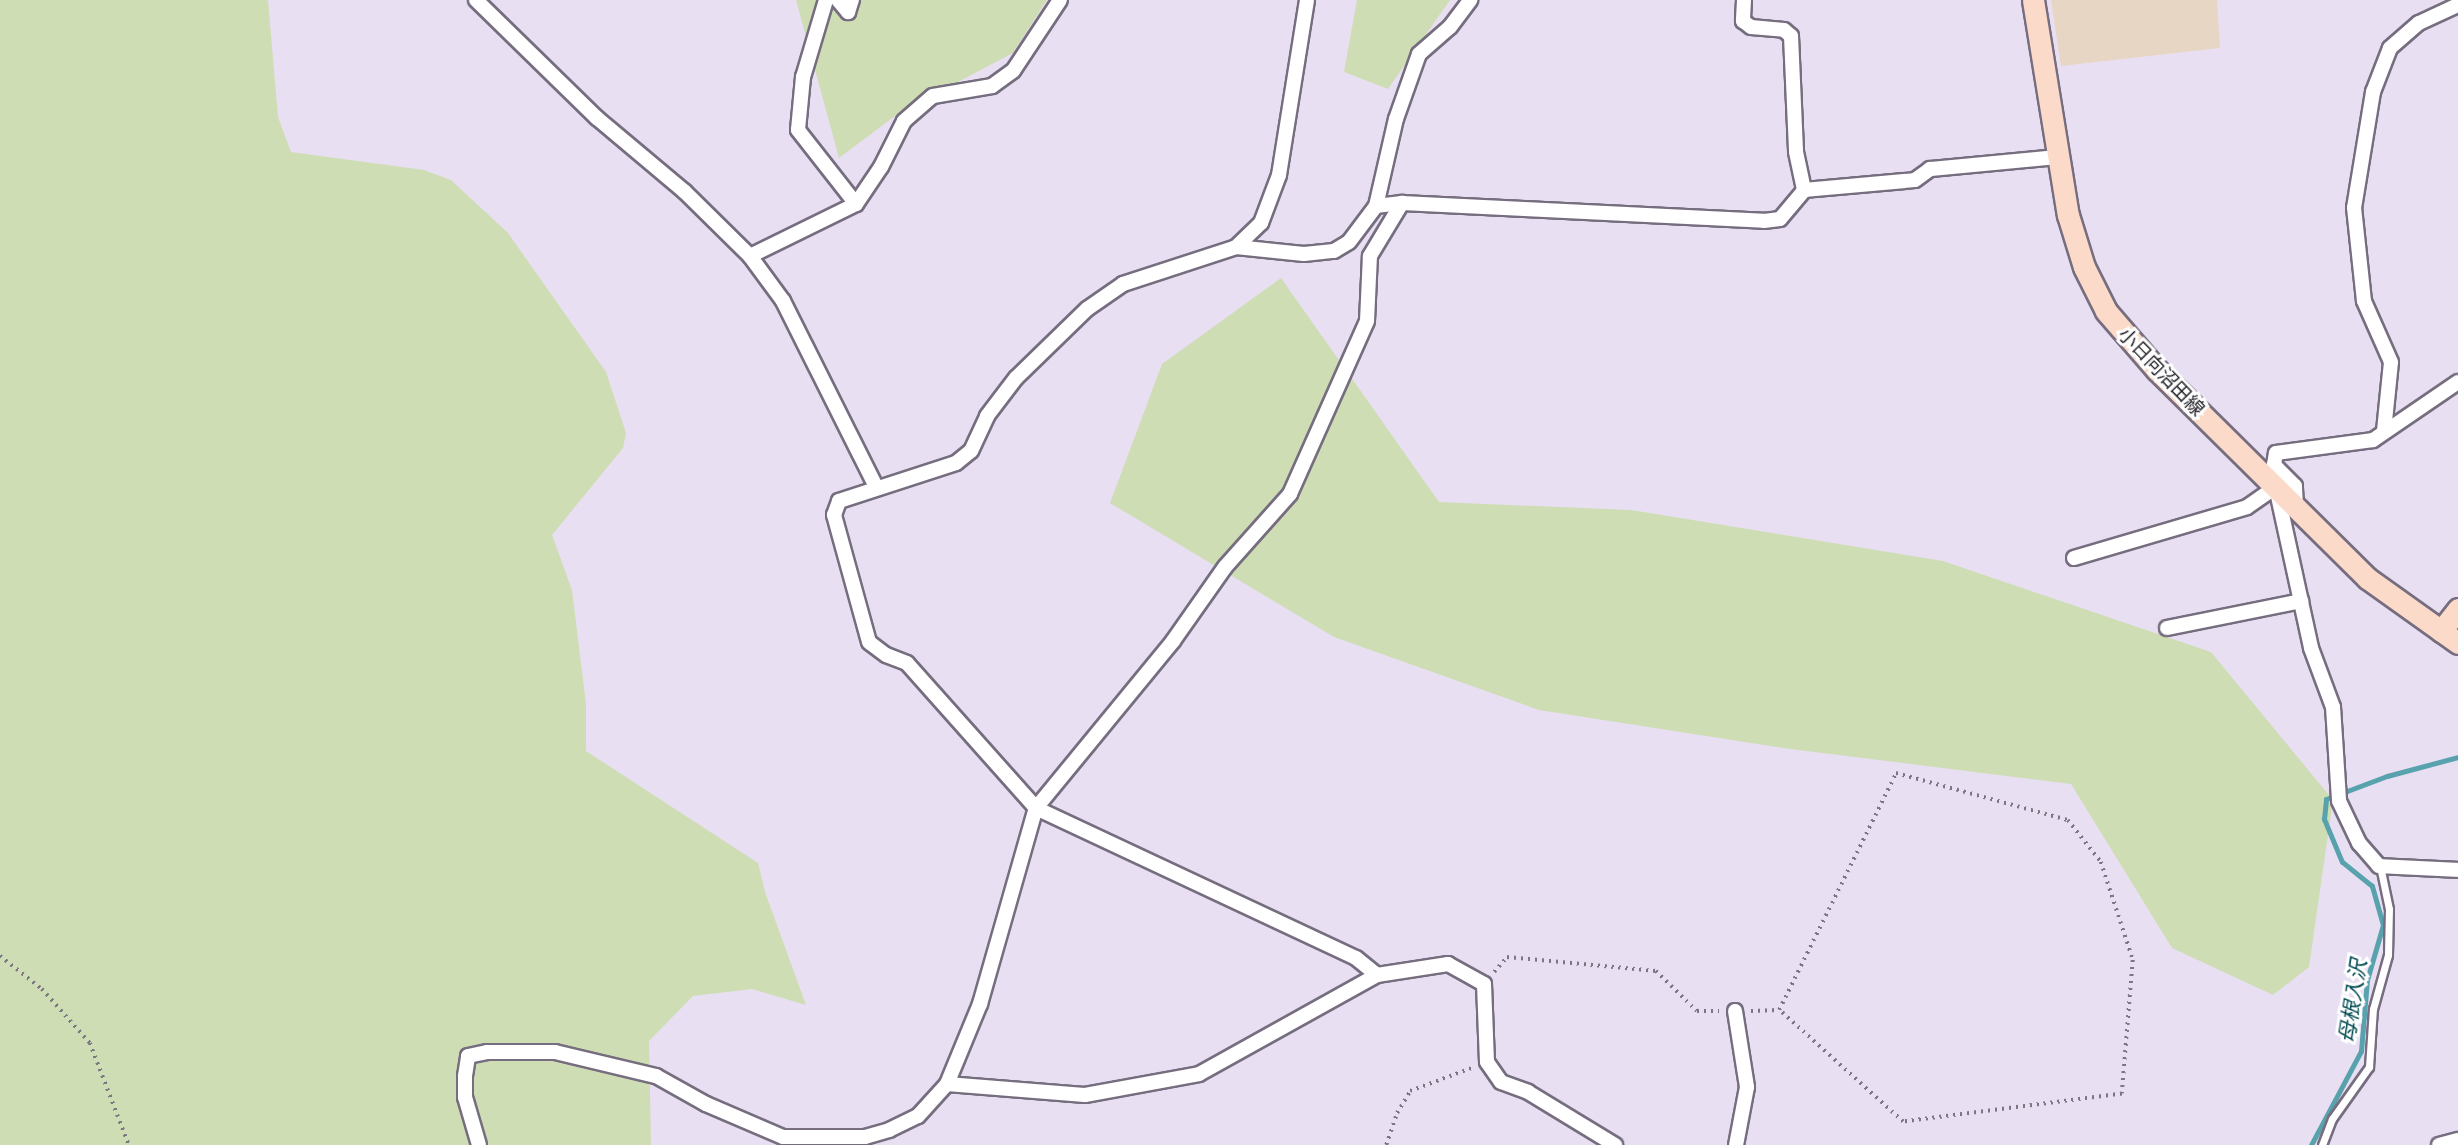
<!DOCTYPE html>
<meta charset="utf-8">
<style>
body{margin:0}
#map{position:relative;width:2458px;height:1145px;overflow:hidden;background:#e9dff3;font-family:"Titillium Web","Noto Sans JP",sans-serif}
div>[style]{position:absolute}
.commercial>*{inset:0;background:#e8d6c5}
.green>*{inset:0;background:#ceddb4}
.stream>*{height:5px;margin:-2.5px;padding:0 2.5px;transform-origin:2.5px;border-radius:2.5px;background:#57a2ac}
.path>*{height:3.5px;margin-top:-1.75px;transform-origin:0;background:repeating-linear-gradient(90deg,#7c7683 0 2px,transparent 0 7px)}
.roads{filter:drop-shadow(2px 0 #766d7f) drop-shadow(-2px 0 #766d7f) drop-shadow(0 2px #766d7f) drop-shadow(0 -2px #766d7f)}
.lane>*{height:7px;margin:-3.5px;padding:0 3.5px;transform-origin:3.5px;border-radius:3.5px;background:#fff}
.street>*{height:14px;margin:-7px;padding:0 7px;transform-origin:7px;border-radius:7px;background:#fff}
.secondary>*{height:21px;margin:-10.5px;padding:0 10.5px;transform-origin:10.5px;border-radius:10.5px;background:#fcdac9}
span{translate:-50% -50%;white-space:nowrap;text-align:center;line-height:1.15;-webkit-text-stroke:6px #fff;paint-order:stroke}
.street-label{font-size:19px;color:#1f1c23}
.water-label{font-size:21px;color:#014a51;font-style:italic}
</style>
<div id="map">
<div class="commercial">
<div style="clip-path:polygon(2051px 0,2217px 0,2220px 48px,2061px 66px)"></div>
</div>
<div class="green">
<div style="clip-path:polygon(0 0,268px 0,278px 117px,291px 152px,424px 170px,451px 180px,508px 233px,606px 372px,626px 433px,623px 448px,552px 535px,572px 590px,586px 704px,586px 751px,758px 863px,765px 892px,806px 1005px,752px 989px,693px 996px,649px 1041px,651px 1145px,0 1145px)"></div>
<div style="clip-path:polygon(796px 0,1047px 0,1013px 53px,899px 113px,839px 158px)"></div>
<div style="clip-path:polygon(1357px 0,1450px 0,1388px 89px,1344px 72px)"></div>
<div style="clip-path:polygon(1281px 278px,1439px 502px,1631px 510px,1943px 561px,2211px 652px,2333px 800px,2309px 967px,2273px 995px,2172px 948px,2071px 784px,1790px 749px,1539px 710px,1334px 637px,1110px 503px,1162px 364px)"></div>
</div>
<div class="stream">
<div style="left:2311px;top:1145px;width:106px;rotate:-62deg"></div>
<div style="left:2361px;top:1051px;width:71px;rotate:-85.2deg"></div>
<div style="left:2367px;top:980px;width:57px;rotate:-73.8deg"></div>
<div style="left:2383px;top:925px;width:41px;rotate:-105.8deg"></div>
<div style="left:2372px;top:886px;width:38px;rotate:-141deg"></div>
<div style="left:2342px;top:862px;width:47px;rotate:-112.7deg"></div>
<div style="left:2324px;top:819px;width:20px;rotate:-84deg"></div>
<div style="left:2326px;top:799px;width:65px;rotate:-20.7deg"></div>
<div style="left:2387px;top:776px;width:73px;rotate:-15deg"></div>
</div>
<div class="path">
<div style="left:0;top:956px;width:53px;rotate:38.2deg"></div>
<div style="left:42px;top:989px;width:72px;rotate:48.4deg"></div>
<div style="left:90px;top:1043px;width:109px;rotate:69.1deg"></div>
<div style="left:1494px;top:972px;width:20px;rotate:-49deg"></div>
<div style="left:1507px;top:957px;width:150px;rotate:5.4deg"></div>
<div style="left:1656px;top:971px;width:57px;rotate:44.3deg"></div>
<div style="left:1697px;top:1011px;width:22px"></div>
<div style="left:1751px;top:1011px;width:28px;rotate:-2deg"></div>
<div style="left:1779px;top:1010px;width:264px;rotate:-63.7deg"></div>
<div style="left:1896px;top:773px;width:178px;rotate:15.3deg"></div>
<div style="left:2068px;top:820px;width:53px;rotate:51.8deg"></div>
<div style="left:2101px;top:862px;width:103px;rotate:71.9deg"></div>
<div style="left:2133px;top:960px;width:134px;rotate:94.7deg"></div>
<div style="left:2122px;top:1094px;width:221px;rotate:172.7deg"></div>
<div style="left:1903px;top:1122px;width:167px;rotate:-137.9deg"></div>
<div style="left:1386px;top:1145px;width:34px;rotate:-71deg"></div>
<div style="left:1397px;top:1113px;width:26px;rotate:-59deg"></div>
<div style="left:1410px;top:1091px;width:66px;rotate:-20.4deg"></div>
</div>
<div class="roads">
<div class="lane">
<div style="left:2322px;top:1145px;width:28px;rotate:-69deg"></div>
<div style="left:2332px;top:1119px;width:64px;rotate:-54.6deg"></div>
<div style="left:2369px;top:1067px;width:58px;rotate:-86.1deg"></div>
<div style="left:2373px;top:1009px;width:56px;rotate:-74.5deg"></div>
<div style="left:2388px;top:955px;width:46px;rotate:-88.8deg"></div>
<div style="left:2389px;top:909px;width:44px;rotate:-101.8deg"></div>
</div>
<div class="street">
<div style="left:476px;top:0;width:169px;rotate:44.3deg"></div>
<div style="left:597px;top:118px;width:114px;rotate:40deg"></div>
<div style="left:684px;top:191px;width:93px;rotate:44.6deg"></div>
<div style="left:750px;top:256px;width:56px;rotate:53.7deg"></div>
<div style="left:783px;top:301px;width:208px;rotate:63.4deg"></div>
<div style="left:826px;top:0;width:80px;rotate:106.6deg"></div>
<div style="left:803px;top:77px;width:53px;rotate:95.4deg"></div>
<div style="left:798px;top:130px;width:94px;rotate:51.9deg"></div>
<div style="left:838px;top:0;width:16px;rotate:50deg"></div>
<div style="left:848px;top:12px;width:13px;rotate:-72deg"></div>
<div style="left:1744px;top:0;width:21px;rotate:93deg"></div>
<div style="left:1743px;top:21px;width:10px;rotate:37deg"></div>
<div style="left:1751px;top:27px;width:33px;rotate:5deg"></div>
<div style="left:1784px;top:30px;width:9px;rotate:41deg"></div>
<div style="left:1791px;top:36px;width:116px;rotate:87.5deg"></div>
<div style="left:1796px;top:152px;width:39px;rotate:78deg"></div>
<div style="left:1376px;top:206px;width:89px;rotate:-77.1deg"></div>
<div style="left:1396px;top:119px;width:69px;rotate:-70.5deg"></div>
<div style="left:1419px;top:54px;width:41px;rotate:-41.1deg"></div>
<div style="left:1450px;top:27px;width:34px;rotate:-53deg"></div>
<div style="left:1236px;top:247px;width:35px;rotate:-44deg"></div>
<div style="left:1261px;top:223px;width:51px;rotate:-69.4deg"></div>
<div style="left:1279px;top:175px;width:177px;rotate:-80.9deg"></div>
<div style="left:750px;top:256px;width:118px;rotate:-26.1deg"></div>
<div style="left:856px;top:204px;width:45px;rotate:-56deg"></div>
<div style="left:881px;top:167px;width:51px;rotate:-63.4deg"></div>
<div style="left:904px;top:121px;width:38px;rotate:-41deg"></div>
<div style="left:933px;top:96px;width:60px;rotate:-9.6deg"></div>
<div style="left:992px;top:86px;width:26px;rotate:-36deg"></div>
<div style="left:1013px;top:71px;width:85px;rotate:-56.5deg"></div>
<div style="left:2384px;top:431px;width:69px;rotate:-84.2deg"></div>
<div style="left:2391px;top:362px;width:67px;rotate:-113.9deg"></div>
<div style="left:2364px;top:301px;width:94px;rotate:-96.1deg"></div>
<div style="left:2354px;top:208px;width:118px;rotate:-80.7deg"></div>
<div style="left:2373px;top:92px;width:47px;rotate:-68.9deg"></div>
<div style="left:2390px;top:48px;width:38px;rotate:-41deg"></div>
<div style="left:2419px;top:23px;width:43px;rotate:-24.8deg"></div>
<div style="left:2296px;top:507px;width:21px;rotate:-93deg"></div>
<div style="left:2295px;top:486px;width:30px;rotate:-135deg"></div>
<div style="left:2274px;top:465px;width:12px;rotate:-81deg"></div>
<div style="left:2276px;top:453px;width:98px;rotate:-7.6deg"></div>
<div style="left:2373px;top:440px;width:103px;rotate:-34.3deg"></div>
<div style="left:2074px;top:558px;width:180px;rotate:-16.4deg"></div>
<div style="left:2247px;top:507px;width:35px;rotate:-35deg"></div>
<div style="left:2276px;top:487px;width:165px;rotate:77.7deg"></div>
<div style="left:2311px;top:648px;width:63px;rotate:69.6deg"></div>
<div style="left:2333px;top:707px;width:94px;rotate:86.3deg"></div>
<div style="left:2339px;top:801px;width:47px;rotate:64.5deg"></div>
<div style="left:2359px;top:843px;width:30px;rotate:49deg"></div>
<div style="left:2379px;top:866px;width:79px;rotate:2.9deg"></div>
<div style="left:2167px;top:628px;width:137px;rotate:-11.4deg"></div>
<div style="left:1377px;top:975px;width:27px;rotate:-141deg"></div>
<div style="left:1356px;top:958px;width:353px;rotate:-154.9deg"></div>
<div style="left:1036px;top:808px;width:194px;rotate:-131.7deg"></div>
<div style="left:907px;top:663px;width:22px;rotate:-159deg"></div>
<div style="left:886px;top:655px;width:21px;rotate:-143deg"></div>
<div style="left:869px;top:642px;width:132px;rotate:-105.4deg"></div>
<div style="left:834px;top:515px;width:15px;rotate:-70deg"></div>
<div style="left:839px;top:501px;width:123px;rotate:-18deg"></div>
<div style="left:956px;top:463px;width:19px;rotate:-39deg"></div>
<div style="left:971px;top:451px;width:38px;rotate:-65deg"></div>
<div style="left:987px;top:416px;width:48px;rotate:-52.7deg"></div>
<div style="left:1016px;top:378px;width:99px;rotate:-44.2deg"></div>
<div style="left:1087px;top:309px;width:44px;rotate:-34.8deg"></div>
<div style="left:1123px;top:284px;width:119px;rotate:-18.1deg"></div>
<div style="left:1236px;top:247px;width:68px;rotate:5.9deg"></div>
<div style="left:1304px;top:254px;width:30px;rotate:-6deg"></div>
<div style="left:1334px;top:251px;width:17px;rotate:-31deg"></div>
<div style="left:1349px;top:242px;width:45px;rotate:-53.1deg"></div>
<div style="left:1376px;top:206px;width:26px;rotate:-7deg"></div>
<div style="left:1402px;top:203px;width:362px;rotate:2.8deg"></div>
<div style="left:1764px;top:221px;width:16px;rotate:-7deg"></div>
<div style="left:1780px;top:219px;width:38px;rotate:-50deg"></div>
<div style="left:1804px;top:190px;width:111px;rotate:-5.1deg"></div>
<div style="left:1915px;top:180px;width:19px;rotate:-36deg"></div>
<div style="left:1930px;top:169px;width:129px;rotate:-5.4deg"></div>
<div style="left:1735px;top:1011px;width:77px;rotate:81deg"></div>
<div style="left:1747px;top:1087px;width:59px;rotate:100.7deg"></div>
<div style="left:947px;top:1084px;width:138px;rotate:4.6deg"></div>
<div style="left:1085px;top:1095px;width:116px;rotate:-10.4deg"></div>
<div style="left:1199px;top:1074px;width:204px;rotate:-29.1deg"></div>
<div style="left:1377px;top:975px;width:72px;rotate:-8.8deg"></div>
<div style="left:1448px;top:964px;width:41px;rotate:29.1deg"></div>
<div style="left:1484px;top:984px;width:78px;rotate:87.8deg"></div>
<div style="left:1487px;top:1062px;width:24px;rotate:55deg"></div>
<div style="left:1501px;top:1082px;width:29px;rotate:20deg"></div>
<div style="left:1528px;top:1092px;width:102px;rotate:31.3deg"></div>
<div style="left:479px;top:1145px;width:50px;rotate:-106.3deg"></div>
<div style="left:465px;top:1097px;width:21px;rotate:-90deg"></div>
<div style="left:465px;top:1076px;width:20px;rotate:-81deg"></div>
<div style="left:468px;top:1056px;width:19px;rotate:-12deg"></div>
<div style="left:487px;top:1052px;width:68px"></div>
<div style="left:555px;top:1052px;width:104px;rotate:13.4deg"></div>
<div style="left:656px;top:1076px;width:57px;rotate:29.2deg"></div>
<div style="left:706px;top:1104px;width:84px;rotate:23.2deg"></div>
<div style="left:783px;top:1137px;width:82px"></div>
<div style="left:865px;top:1137px;width:25px;rotate:-16deg"></div>
<div style="left:889px;top:1130px;width:32px;rotate:-26deg"></div>
<div style="left:918px;top:1116px;width:43px;rotate:-47.8deg"></div>
<div style="left:947px;top:1084px;width:87px;rotate:-67.6deg"></div>
<div style="left:980px;top:1004px;width:204px;rotate:-74.1deg"></div>
<div style="left:1036px;top:808px;width:216px;rotate:-50.6deg"></div>
<div style="left:1173px;top:641px;width:90px;rotate:-54.9deg"></div>
<div style="left:1225px;top:567px;width:98px;rotate:-48.3deg"></div>
<div style="left:1290px;top:494px;width:189px;rotate:-66deg"></div>
<div style="left:1367px;top:321px;width:65px;rotate:-87.4deg"></div>
<div style="left:1370px;top:256px;width:62px;rotate:-58.9deg"></div>
<div style="left:2439px;top:1145px;width:20px;rotate:-15deg"></div>
</div>
<div class="secondary">
<div style="left:2033px;top:0;width:218px;rotate:80.8deg"></div>
<div style="left:2068px;top:215px;width:54px;rotate:72.9deg"></div>
<div style="left:2084px;top:267px;width:49px;rotate:63.4deg"></div>
<div style="left:2106px;top:311px;width:78px;rotate:49.2deg"></div>
<div style="left:2157px;top:370px;width:296px;rotate:44.7deg"></div>
<div style="left:2367px;top:578px;width:112px;rotate:35.5deg"></div>
<div style="left:2441px;top:631px;width:28px;rotate:-52deg"></div>
</div>
</div>
<div class="street-label">
<span style="left:2162px;top:371px;rotate:46deg">小日向沼田線</span>
</div>
<div class="water-label">
<span style="left:2352px;top:1001px;rotate:-81deg">母根入沢</span>
</div>
</div>
